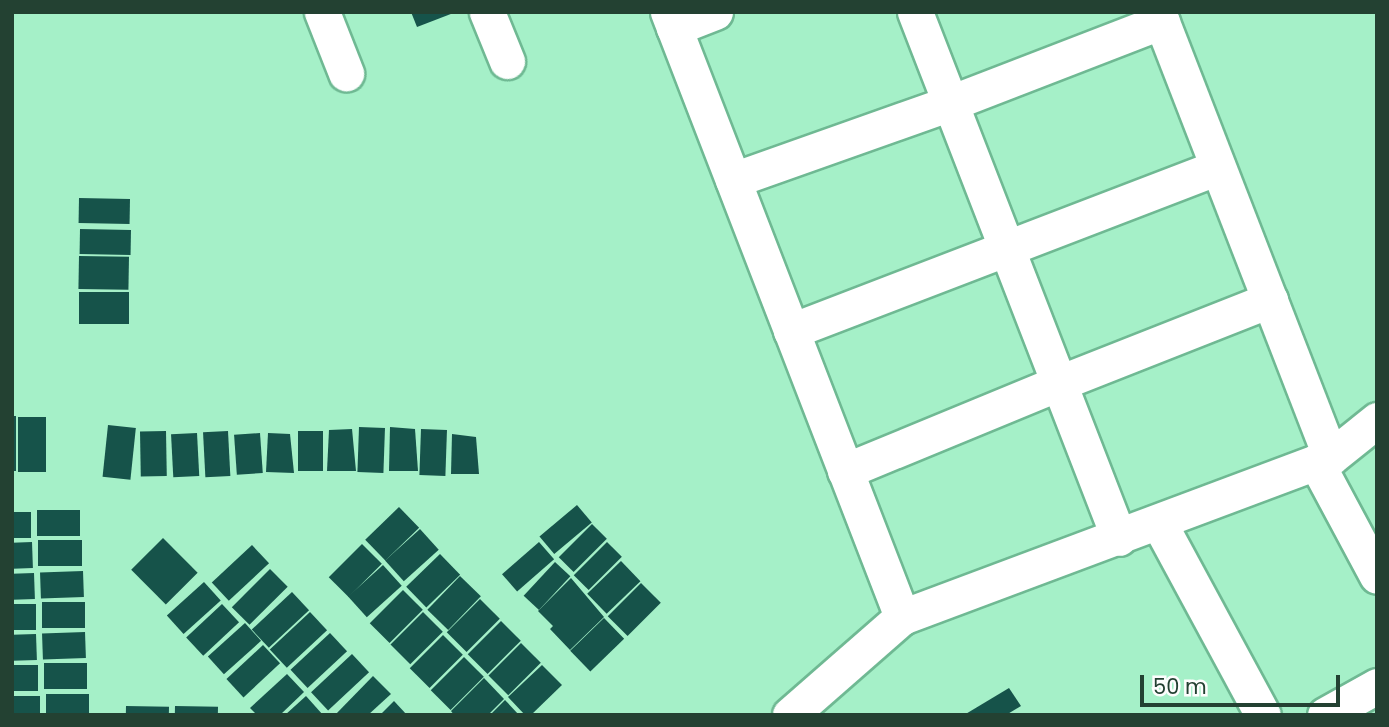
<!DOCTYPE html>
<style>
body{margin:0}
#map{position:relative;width:1389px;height:727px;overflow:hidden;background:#a5f0c8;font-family:Poppins,sans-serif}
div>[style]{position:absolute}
.building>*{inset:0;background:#16534a;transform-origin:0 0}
.roads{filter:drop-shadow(2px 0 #6fb993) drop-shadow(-2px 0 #6fb993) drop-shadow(0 2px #6fb993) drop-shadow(0 -2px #6fb993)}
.minor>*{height:35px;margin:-17.5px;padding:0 17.5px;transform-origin:17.5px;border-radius:17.5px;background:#fff}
span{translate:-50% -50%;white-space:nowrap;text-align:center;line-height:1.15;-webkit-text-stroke:7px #fdfdfd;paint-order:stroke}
.frame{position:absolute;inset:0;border:14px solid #234132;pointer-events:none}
.scale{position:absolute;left:1140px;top:675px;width:200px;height:32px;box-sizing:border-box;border:4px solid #234132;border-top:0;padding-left:9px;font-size:21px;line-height:24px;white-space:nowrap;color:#234132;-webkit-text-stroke:5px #fdfdfd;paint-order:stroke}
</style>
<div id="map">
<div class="building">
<div style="clip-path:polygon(411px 12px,456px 12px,417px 27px)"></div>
<div style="left:79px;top:198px;width:51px;height:25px;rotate:1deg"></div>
<div style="left:80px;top:229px;width:51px;height:25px;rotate:1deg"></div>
<div style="left:79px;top:256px;width:50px;height:33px;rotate:1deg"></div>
<div style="left:79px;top:292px;width:50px;height:32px"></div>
<div style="left:12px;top:416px;width:4px;height:55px"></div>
<div style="left:18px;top:417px;width:28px;height:55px"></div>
<div style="left:108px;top:425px;width:28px;height:52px;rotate:6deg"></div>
<div style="left:359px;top:427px;width:26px;height:45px;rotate:2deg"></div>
<div style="clip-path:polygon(390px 427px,415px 429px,418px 471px,389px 471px)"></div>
<div style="clip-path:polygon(352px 429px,356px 471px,327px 471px,329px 430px)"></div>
<div style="left:421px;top:429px;width:26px;height:46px;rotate:2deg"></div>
<div style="left:166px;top:431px;width:45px;height:26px;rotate:89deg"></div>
<div style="left:228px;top:431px;width:45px;height:25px;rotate:87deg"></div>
<div style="left:298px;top:431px;width:25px;height:40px"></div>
<div style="left:197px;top:433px;width:43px;height:26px;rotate:87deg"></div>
<div style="left:260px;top:433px;width:40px;height:26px;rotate:86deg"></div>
<div style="clip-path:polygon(268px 433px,290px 434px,294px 473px,266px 472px)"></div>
<div style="clip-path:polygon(452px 434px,476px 437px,479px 474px,451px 474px)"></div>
<div style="left:577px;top:505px;width:23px;height:49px;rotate:50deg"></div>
<div style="left:399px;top:507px;width:29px;height:47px;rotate:46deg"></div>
<div style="left:80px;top:510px;width:26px;height:43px;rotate:90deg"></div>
<div style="left:12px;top:512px;width:19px;height:26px"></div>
<div style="left:592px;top:524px;width:21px;height:47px;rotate:45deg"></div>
<div style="left:420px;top:529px;width:28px;height:47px;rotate:48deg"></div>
<div style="left:163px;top:538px;width:49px;height:45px;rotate:45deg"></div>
<div style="left:82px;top:540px;width:26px;height:44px;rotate:90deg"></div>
<div style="left:32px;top:542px;width:26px;height:20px;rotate:88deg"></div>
<div style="left:539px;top:542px;width:23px;height:49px;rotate:49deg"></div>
<div style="left:607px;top:542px;width:21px;height:47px;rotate:45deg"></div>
<div style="left:362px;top:544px;width:28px;height:47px;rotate:45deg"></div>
<div style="left:252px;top:545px;width:25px;height:55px;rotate:47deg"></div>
<div style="left:440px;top:554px;width:29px;height:47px;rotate:46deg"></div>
<div style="left:621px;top:561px;width:28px;height:47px;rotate:46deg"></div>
<div style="left:555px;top:562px;width:21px;height:46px;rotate:43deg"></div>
<div style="left:383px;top:565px;width:28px;height:47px;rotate:48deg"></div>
<div style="left:270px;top:569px;width:25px;height:54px;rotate:45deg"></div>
<div style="left:83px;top:571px;width:26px;height:43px;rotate:88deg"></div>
<div style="left:34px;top:573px;width:26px;height:22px;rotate:88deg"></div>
<div style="left:460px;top:576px;width:29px;height:47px;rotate:44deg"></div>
<div style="clip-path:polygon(571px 578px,604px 617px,570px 650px,550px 629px,553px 626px,538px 611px)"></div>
<div style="left:204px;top:582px;width:25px;height:50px;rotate:48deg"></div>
<div style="left:641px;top:583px;width:28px;height:47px;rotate:45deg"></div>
<div style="left:403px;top:590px;width:28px;height:47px;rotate:45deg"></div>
<div style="left:292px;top:592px;width:25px;height:55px;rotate:47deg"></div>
<div style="left:480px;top:599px;width:28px;height:47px;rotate:45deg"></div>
<div style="left:85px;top:602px;width:26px;height:43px;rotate:90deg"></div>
<div style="left:12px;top:604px;width:24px;height:26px"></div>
<div style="left:222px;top:604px;width:25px;height:49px;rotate:47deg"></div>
<div style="left:310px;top:612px;width:25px;height:55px;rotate:47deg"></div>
<div style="left:423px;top:612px;width:28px;height:46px;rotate:45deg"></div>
<div style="left:604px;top:618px;width:29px;height:47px;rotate:46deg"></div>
<div style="left:501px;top:621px;width:28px;height:47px;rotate:45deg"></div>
<div style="left:245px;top:623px;width:24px;height:50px;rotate:48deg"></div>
<div style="left:85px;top:632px;width:26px;height:43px;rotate:88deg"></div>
<div style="left:330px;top:633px;width:25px;height:54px;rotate:47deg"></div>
<div style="left:36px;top:634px;width:26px;height:24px;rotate:88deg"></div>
<div style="left:443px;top:635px;width:28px;height:47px;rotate:45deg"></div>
<div style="left:521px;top:643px;width:28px;height:46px;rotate:45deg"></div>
<div style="left:263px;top:645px;width:25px;height:50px;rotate:47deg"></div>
<div style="left:352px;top:654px;width:25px;height:56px;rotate:47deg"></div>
<div style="left:464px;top:657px;width:28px;height:47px;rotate:45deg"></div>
<div style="left:44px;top:663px;width:43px;height:26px"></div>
<div style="left:12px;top:665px;width:26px;height:26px"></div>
<div style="clip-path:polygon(542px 665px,562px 685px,531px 715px,525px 715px,508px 697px)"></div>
<div style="clip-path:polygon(287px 674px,304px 692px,280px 715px,257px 715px,250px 708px)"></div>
<div style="clip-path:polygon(373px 676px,391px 694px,368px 715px,335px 715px)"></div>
<div style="clip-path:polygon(484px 678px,504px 699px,488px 715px,454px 715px,451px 711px)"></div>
<div style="clip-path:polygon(1009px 688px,1021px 706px,1006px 715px,964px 715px)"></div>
<div style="left:89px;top:694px;width:21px;height:43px;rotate:90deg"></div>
<div style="left:12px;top:696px;width:28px;height:19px"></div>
<div style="clip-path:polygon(306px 696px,323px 715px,285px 715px)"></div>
<div style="clip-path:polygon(505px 700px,519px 715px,490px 715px)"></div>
<div style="clip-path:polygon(394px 701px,407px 715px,380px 715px)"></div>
<div style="left:126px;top:706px;width:43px;height:9px;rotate:1deg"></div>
<div style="left:175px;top:706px;width:43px;height:9px;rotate:1deg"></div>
</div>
<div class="roads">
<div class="minor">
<div style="left:322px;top:12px;width:66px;rotate:68.5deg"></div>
<div style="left:487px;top:12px;width:53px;rotate:67.8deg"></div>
<div style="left:668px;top:12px;width:649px;rotate:68.85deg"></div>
<div style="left:915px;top:12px;width:564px;rotate:68.8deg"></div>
<div style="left:1158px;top:12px;width:477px;rotate:68.8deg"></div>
<div style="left:674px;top:28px;width:44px;rotate:-21.3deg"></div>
<div style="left:733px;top:180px;width:230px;rotate:-19.5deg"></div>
<div style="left:950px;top:103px;width:227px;rotate:-21.1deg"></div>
<div style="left:791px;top:331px;width:457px;rotate:-21deg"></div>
<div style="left:1316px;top:462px;width:129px;rotate:61.8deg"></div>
<div style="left:845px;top:471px;width:231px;rotate:-22.4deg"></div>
<div style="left:1059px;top:383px;width:227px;rotate:-21.5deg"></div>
<div style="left:1159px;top:523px;width:218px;rotate:61.6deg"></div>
<div style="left:790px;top:715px;width:149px;rotate:-41.2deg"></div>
<div style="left:902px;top:617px;width:458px;rotate:-20.5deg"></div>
<div style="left:1331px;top:457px;width:59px;rotate:-38.8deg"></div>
<div style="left:1325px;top:715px;width:60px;rotate:-29.1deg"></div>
</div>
</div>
<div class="frame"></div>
<div class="scale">50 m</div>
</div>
